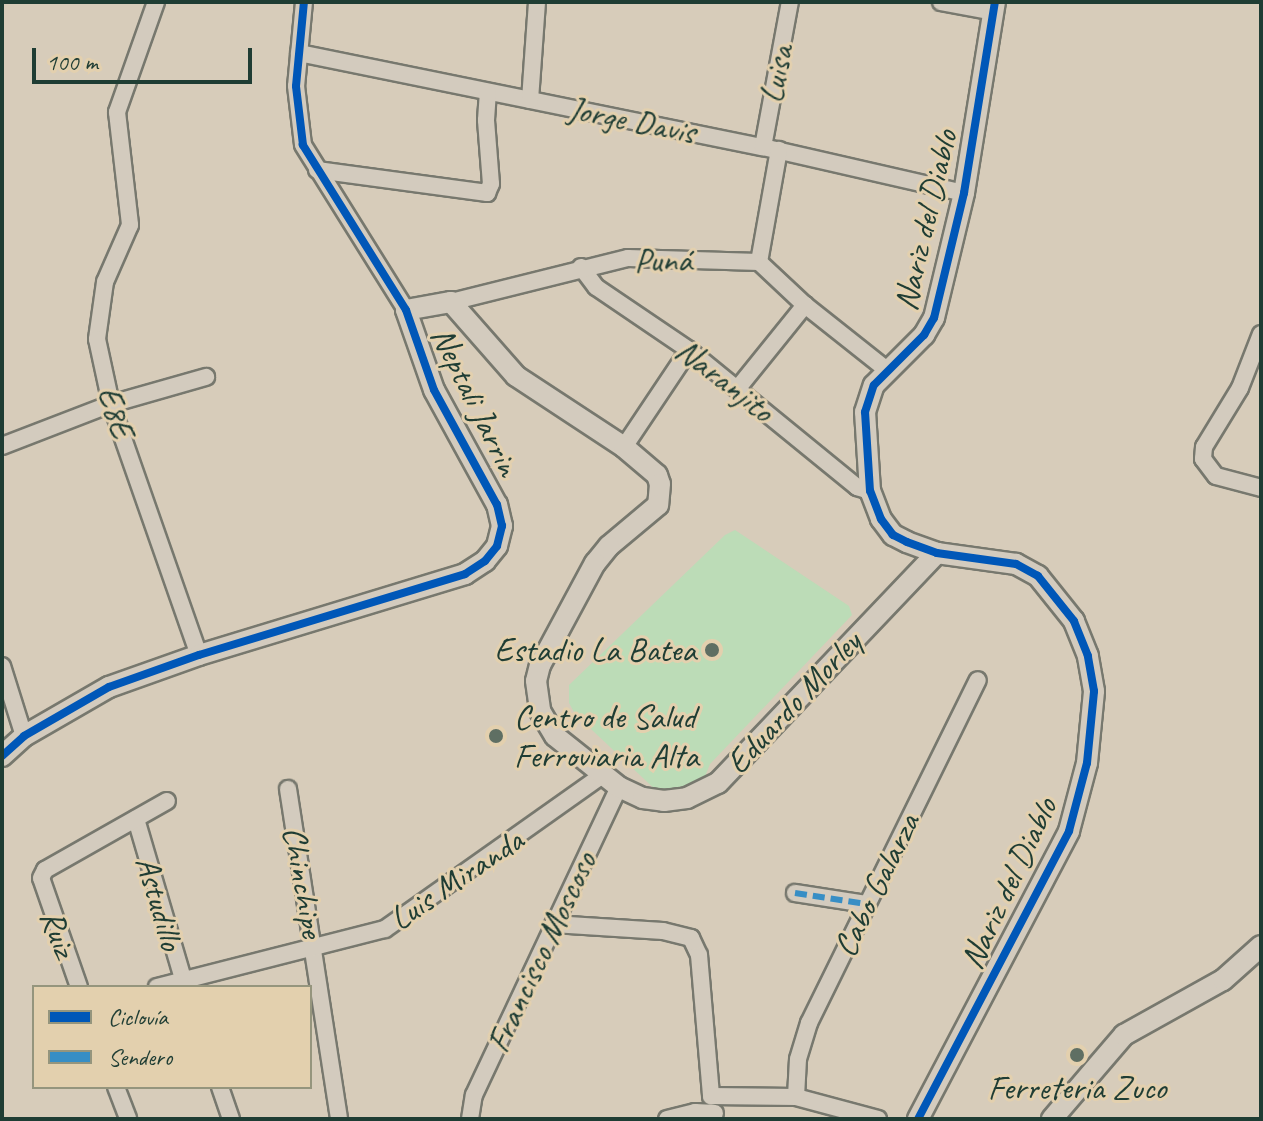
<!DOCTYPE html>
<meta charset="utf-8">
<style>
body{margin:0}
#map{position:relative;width:1263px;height:1121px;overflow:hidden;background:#d7ccba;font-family:Caveat,sans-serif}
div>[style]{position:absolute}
.green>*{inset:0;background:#bcdcb7}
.roads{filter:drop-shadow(2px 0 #77786e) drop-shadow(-2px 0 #77786e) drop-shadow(0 2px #77786e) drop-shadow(0 -2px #77786e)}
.minor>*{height:16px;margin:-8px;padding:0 8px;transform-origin:8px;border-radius:8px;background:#d3cbbe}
.tertiary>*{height:20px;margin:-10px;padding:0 10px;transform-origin:10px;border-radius:10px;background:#d3cbbe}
.quiet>*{height:6px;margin-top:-3px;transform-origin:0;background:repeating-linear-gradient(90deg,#378ec5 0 12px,transparent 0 18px)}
.cycleway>*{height:8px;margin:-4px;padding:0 4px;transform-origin:4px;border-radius:4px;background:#0057b8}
.dots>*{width:22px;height:22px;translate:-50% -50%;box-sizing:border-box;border:4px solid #e3d0ae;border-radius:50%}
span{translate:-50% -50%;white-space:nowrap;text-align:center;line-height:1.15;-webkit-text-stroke:6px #e3d0ae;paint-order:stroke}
.street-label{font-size:34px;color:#1f3d34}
.poi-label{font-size:34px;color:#1f3d34}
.right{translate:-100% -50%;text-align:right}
.left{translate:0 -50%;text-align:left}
.frame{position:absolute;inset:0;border:4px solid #1f3d34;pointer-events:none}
.legend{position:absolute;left:32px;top:985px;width:280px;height:104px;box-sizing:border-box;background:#e3d0ae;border:2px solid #95957d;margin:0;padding:10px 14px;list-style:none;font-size:24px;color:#1f3d34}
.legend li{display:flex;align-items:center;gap:16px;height:40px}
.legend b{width:40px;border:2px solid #95957d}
.scale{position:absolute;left:32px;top:48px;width:220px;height:36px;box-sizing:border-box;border:4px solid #1f3d34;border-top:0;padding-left:10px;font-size:24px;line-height:28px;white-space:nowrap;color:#1f3d34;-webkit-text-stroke:6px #e3d0ae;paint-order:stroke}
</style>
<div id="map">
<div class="green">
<div style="clip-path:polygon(735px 530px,849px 606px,852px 615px,710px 764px,704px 779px,693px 787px,660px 794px,575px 714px,569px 703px,569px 685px,725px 535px)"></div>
</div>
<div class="roads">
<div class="minor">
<div style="left:156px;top:2px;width:117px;rotate:109.5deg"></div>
<div style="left:117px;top:112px;width:114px;rotate:83.4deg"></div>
<div style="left:130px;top:225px;width:62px;rotate:113.7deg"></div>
<div style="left:105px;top:282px;width:58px;rotate:98deg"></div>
<div style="left:97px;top:339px;width:66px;rotate:77.8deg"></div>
<div style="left:111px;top:404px;width:266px;rotate:70.7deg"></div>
<div style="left:304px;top:2px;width:84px;rotate:95.4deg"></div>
<div style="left:296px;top:86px;width:59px;rotate:83.2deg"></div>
<div style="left:303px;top:145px;width:195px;rotate:58deg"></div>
<div style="left:941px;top:2px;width:54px;rotate:10.7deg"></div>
<div style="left:299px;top:53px;width:473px;rotate:11.5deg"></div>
<div style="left:763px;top:147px;width:206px;rotate:12.9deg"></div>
<div style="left:530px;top:100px;width:98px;rotate:-85.9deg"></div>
<div style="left:763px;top:147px;width:147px;rotate:-79.5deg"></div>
<div style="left:317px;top:170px;width:172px;rotate:7.7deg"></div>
<div style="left:487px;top:193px;width:10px;rotate:-66deg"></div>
<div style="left:491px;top:184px;width:64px;rotate:-94.5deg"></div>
<div style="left:486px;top:120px;width:28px;rotate:-86deg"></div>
<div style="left:759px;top:262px;width:114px;rotate:-79.9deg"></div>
<div style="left:581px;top:267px;width:25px;rotate:53deg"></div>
<div style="left:596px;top:287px;width:112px;rotate:34.1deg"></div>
<div style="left:689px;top:350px;width:217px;rotate:39.2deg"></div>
<div style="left:857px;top:487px;width:14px;rotate:17deg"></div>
<div style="left:451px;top:302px;width:182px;rotate:-14deg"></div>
<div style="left:628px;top:258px;width:131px;rotate:1.7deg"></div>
<div style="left:759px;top:262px;width:63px;rotate:43.1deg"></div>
<div style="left:805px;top:305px;width:105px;rotate:38.4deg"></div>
<div style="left:1261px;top:334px;width:58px;rotate:111.3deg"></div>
<div style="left:1240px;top:388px;width:69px;rotate:121.4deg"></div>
<div style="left:1204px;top:447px;width:12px;rotate:95deg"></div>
<div style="left:1203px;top:459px;width:21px;rotate:53deg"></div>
<div style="left:1216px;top:476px;width:47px;rotate:14.9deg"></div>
<div style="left:738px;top:388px;width:107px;rotate:-51.1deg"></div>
<div style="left:2px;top:446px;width:117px;rotate:-21.1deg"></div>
<div style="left:111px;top:404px;width:99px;rotate:-15.9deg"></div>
<div style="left:624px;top:447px;width:117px;rotate:-56.2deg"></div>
<div style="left:2px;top:666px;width:73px;rotate:72.6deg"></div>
<div style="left:288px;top:789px;width:334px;rotate:81.2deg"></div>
<div style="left:136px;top:819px;width:173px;rotate:73.6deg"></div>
<div style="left:795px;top:893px;width:72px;rotate:8.8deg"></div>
<div style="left:553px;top:924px;width:110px;rotate:3.6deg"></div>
<div style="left:663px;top:931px;width:29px;rotate:14deg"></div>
<div style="left:691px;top:938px;width:19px;rotate:65deg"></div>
<div style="left:699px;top:955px;width:142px;rotate:85.1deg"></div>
<div style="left:711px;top:1096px;width:85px;rotate:0.7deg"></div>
<div style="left:796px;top:1097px;width:85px;rotate:15deg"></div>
<div style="left:79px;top:987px;width:115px;rotate:-109.2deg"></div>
<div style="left:41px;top:878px;width:9px;rotate:-63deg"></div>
<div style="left:45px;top:870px;width:140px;rotate:-29.5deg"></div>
<div style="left:157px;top:987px;width:235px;rotate:-14.3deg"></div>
<div style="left:385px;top:929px;width:265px;rotate:-35.3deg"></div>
<div style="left:116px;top:1087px;width:34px;rotate:69deg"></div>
<div style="left:220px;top:1087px;width:34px;rotate:71deg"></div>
<div style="left:796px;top:1097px;width:38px;rotate:-87deg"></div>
<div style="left:798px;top:1059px;width:38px;rotate:-73deg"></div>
<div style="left:809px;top:1023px;width:382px;rotate:-63.8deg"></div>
<div style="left:470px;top:1119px;width:24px;rotate:-81deg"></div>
<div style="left:474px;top:1095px;width:340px;rotate:-64.8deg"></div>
<div style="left:667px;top:1119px;width:29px;rotate:-14deg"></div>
<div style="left:695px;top:1112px;width:20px;rotate:3deg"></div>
</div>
<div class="tertiary">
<div style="left:2px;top:756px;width:30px;rotate:-42deg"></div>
<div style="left:24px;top:736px;width:98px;rotate:-30deg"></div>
<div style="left:109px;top:687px;width:96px;rotate:-19.6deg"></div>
<div style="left:199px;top:655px;width:278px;rotate:-16.9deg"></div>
<div style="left:465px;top:574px;width:24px;rotate:-33deg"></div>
<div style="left:485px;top:561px;width:19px;rotate:-51deg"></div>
<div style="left:497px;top:546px;width:21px;rotate:-76deg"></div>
<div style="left:502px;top:526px;width:22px;rotate:-103deg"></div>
<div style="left:497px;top:505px;width:131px;rotate:-118.7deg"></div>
<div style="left:434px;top:390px;width:85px;rotate:-109.3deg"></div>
<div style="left:406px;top:310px;width:46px;rotate:-10.1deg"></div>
<div style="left:451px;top:302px;width:98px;rotate:48.7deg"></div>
<div style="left:516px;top:376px;width:129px;rotate:33.3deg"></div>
<div style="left:624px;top:447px;width:43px;rotate:40.3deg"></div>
<div style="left:657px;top:475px;width:9px;rotate:72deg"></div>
<div style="left:660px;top:484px;width:21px;rotate:95deg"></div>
<div style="left:658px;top:505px;width:64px;rotate:140.1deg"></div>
<div style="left:609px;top:546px;width:22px;rotate:129deg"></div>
<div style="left:595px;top:563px;width:116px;rotate:118.3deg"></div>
<div style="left:540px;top:665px;width:16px;rotate:104deg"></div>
<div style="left:536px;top:681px;width:30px;rotate:82deg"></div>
<div style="left:540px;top:711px;width:29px;rotate:59deg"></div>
<div style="left:555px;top:736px;width:82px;rotate:38.6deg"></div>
<div style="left:619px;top:787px;width:26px;rotate:25deg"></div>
<div style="left:643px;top:798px;width:21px;rotate:8deg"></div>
<div style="left:664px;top:801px;width:23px;rotate:-7deg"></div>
<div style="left:687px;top:798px;width:34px;rotate:-26deg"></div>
<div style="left:718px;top:783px;width:318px;rotate:-46.4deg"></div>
<div style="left:918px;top:1119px;width:325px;rotate:-62.3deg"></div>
<div style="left:1069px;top:831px;width:70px;rotate:-75.2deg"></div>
<div style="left:1087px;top:763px;width:72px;rotate:-84.4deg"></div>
<div style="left:1094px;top:691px;width:36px;rotate:-100deg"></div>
<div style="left:1088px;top:656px;width:38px;rotate:-112deg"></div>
<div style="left:1074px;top:621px;width:58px;rotate:-128.7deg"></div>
<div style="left:1038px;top:576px;width:25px;rotate:-151deg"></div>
<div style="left:1016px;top:564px;width:80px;rotate:-172.1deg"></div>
<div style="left:937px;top:553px;width:32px;rotate:-160deg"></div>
<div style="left:907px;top:542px;width:16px;rotate:-153deg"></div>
<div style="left:893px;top:535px;width:20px;rotate:-127deg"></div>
<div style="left:881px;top:519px;width:30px;rotate:-111deg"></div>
<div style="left:870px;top:491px;width:79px;rotate:-93.6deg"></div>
<div style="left:865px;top:412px;width:28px;rotate:-72deg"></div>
<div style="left:874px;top:385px;width:71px;rotate:-45deg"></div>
<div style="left:924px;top:335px;width:20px;rotate:-60deg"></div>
<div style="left:934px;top:318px;width:129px;rotate:-76.5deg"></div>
<div style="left:964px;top:193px;width:193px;rotate:-80.8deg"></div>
<div style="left:1052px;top:1119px;width:111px;rotate:-49.4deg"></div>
<div style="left:1124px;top:1035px;width:113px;rotate:-29.1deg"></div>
<div style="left:1223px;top:980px;width:51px;rotate:-41.8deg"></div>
</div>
</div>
<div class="quiet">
<div style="left:795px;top:893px;width:72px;rotate:8.8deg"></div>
</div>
<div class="cycleway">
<div style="left:2px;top:756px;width:30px;rotate:-42deg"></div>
<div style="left:24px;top:736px;width:98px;rotate:-30deg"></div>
<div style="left:109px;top:687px;width:96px;rotate:-19.6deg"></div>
<div style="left:199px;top:655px;width:278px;rotate:-16.9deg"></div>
<div style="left:465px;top:574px;width:24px;rotate:-33deg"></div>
<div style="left:485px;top:561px;width:19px;rotate:-51deg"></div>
<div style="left:497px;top:546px;width:21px;rotate:-76deg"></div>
<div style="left:502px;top:526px;width:22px;rotate:-103deg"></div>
<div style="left:497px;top:505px;width:131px;rotate:-118.7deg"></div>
<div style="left:434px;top:390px;width:85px;rotate:-109.3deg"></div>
<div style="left:406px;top:310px;width:195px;rotate:-122deg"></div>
<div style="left:303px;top:145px;width:59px;rotate:-96.8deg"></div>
<div style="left:296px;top:86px;width:84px;rotate:-84.6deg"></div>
<div style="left:918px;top:1119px;width:325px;rotate:-62.3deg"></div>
<div style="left:1069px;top:831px;width:70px;rotate:-75.2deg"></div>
<div style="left:1087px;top:763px;width:72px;rotate:-84.4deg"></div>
<div style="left:1094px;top:691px;width:36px;rotate:-100deg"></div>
<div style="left:1088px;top:656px;width:38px;rotate:-112deg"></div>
<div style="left:1074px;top:621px;width:58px;rotate:-128.7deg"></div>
<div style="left:1038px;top:576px;width:25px;rotate:-151deg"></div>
<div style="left:1016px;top:564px;width:80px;rotate:-172.1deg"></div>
<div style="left:937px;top:553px;width:32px;rotate:-160deg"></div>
<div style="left:907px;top:542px;width:16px;rotate:-153deg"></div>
<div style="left:893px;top:535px;width:20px;rotate:-127deg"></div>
<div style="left:881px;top:519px;width:30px;rotate:-111deg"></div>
<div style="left:870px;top:491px;width:79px;rotate:-93.6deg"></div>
<div style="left:865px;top:412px;width:28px;rotate:-72deg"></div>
<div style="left:874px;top:385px;width:71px;rotate:-45deg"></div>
<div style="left:924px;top:335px;width:20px;rotate:-60deg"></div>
<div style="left:934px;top:318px;width:129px;rotate:-76.5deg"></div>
<div style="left:964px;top:193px;width:193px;rotate:-80.8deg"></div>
</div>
<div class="dots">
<div style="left:712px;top:650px;background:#5f6f63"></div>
<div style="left:496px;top:736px;background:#5f6f63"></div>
<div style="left:1077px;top:1055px;background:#5f6f63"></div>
</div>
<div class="street-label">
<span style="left:776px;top:74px;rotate:-79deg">Luisa</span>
<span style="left:632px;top:120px;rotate:11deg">Jorge Davis</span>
<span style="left:925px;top:220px;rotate:-77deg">Nariz del Diablo</span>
<span style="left:663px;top:260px;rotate:-1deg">Puná</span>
<span style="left:725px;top:380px;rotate:38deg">Naranjito</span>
<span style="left:476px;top:401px;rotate:64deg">Neptali Jarrin</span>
<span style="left:116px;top:412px;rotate:72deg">E8E</span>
<span style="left:793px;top:702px;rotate:-47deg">Eduardo Morley</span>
<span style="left:456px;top:879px;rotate:-34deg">Luis Miranda</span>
<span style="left:304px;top:882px;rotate:80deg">Chinchipe</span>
<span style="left:1008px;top:883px;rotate:-65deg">Nariz del Diablo</span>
<span style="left:876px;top:885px;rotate:-64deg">Cabo Galarza</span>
<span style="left:160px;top:903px;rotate:74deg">Astudillo</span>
<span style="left:59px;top:933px;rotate:70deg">Ruiz</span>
<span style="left:541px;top:952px;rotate:-65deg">Francisco Moscoso</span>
</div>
<div class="poi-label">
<span class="right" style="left:696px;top:650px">Estadio La Batea</span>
<span class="left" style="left:514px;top:736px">Centro de Salud<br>Ferroviaria Alta</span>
<span style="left:1077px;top:1088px">Ferreteria Zuco</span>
</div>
<div class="frame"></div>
<ul class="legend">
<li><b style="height:10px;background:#0057b8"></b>Ciclovía</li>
<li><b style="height:10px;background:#378ec5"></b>Sendero</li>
</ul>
<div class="scale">100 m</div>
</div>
